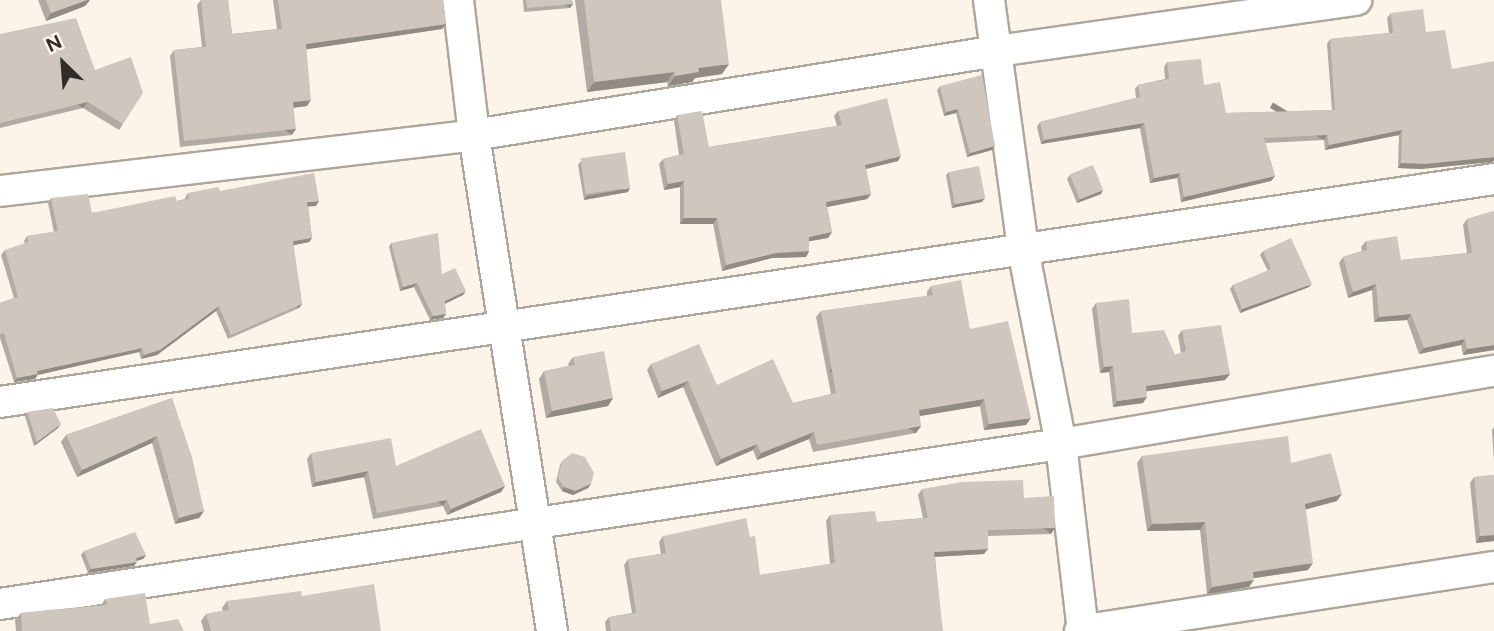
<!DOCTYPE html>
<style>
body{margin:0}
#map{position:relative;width:1494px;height:631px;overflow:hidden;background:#fcf4e9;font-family:Figtree,sans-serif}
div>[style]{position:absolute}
.roads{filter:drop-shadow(2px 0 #ada69c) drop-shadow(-2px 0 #ada69c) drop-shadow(0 2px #ada69c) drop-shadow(0 -2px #ada69c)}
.minor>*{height:30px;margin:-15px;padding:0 15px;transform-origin:15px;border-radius:15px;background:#fff}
.wall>*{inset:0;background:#b2aba3}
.shaded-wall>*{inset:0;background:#918b84;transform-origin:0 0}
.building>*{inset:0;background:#cfc7bd;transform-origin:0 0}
span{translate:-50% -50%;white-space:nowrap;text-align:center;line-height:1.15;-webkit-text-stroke:5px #fcf4e9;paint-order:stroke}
.north{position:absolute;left:28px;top:28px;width:70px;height:70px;-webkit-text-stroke:5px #fcf4e9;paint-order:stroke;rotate:335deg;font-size:19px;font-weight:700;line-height:28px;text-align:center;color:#302d29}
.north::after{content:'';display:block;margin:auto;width:24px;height:32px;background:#302d29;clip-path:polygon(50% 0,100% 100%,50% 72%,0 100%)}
</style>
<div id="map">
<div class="roads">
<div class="minor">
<div style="left:458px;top:0;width:136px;rotate:83.2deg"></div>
<div style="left:474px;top:135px;width:502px;rotate:81.06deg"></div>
<div style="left:989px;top:0;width:251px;rotate:82.2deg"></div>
<div style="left:1023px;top:249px;width:199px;rotate:79deg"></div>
<div style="left:1061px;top:444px;width:188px;rotate:83.3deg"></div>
<div style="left:0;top:191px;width:477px;rotate:-6.7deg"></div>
<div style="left:474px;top:135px;width:530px;rotate:-9.12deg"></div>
<div style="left:997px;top:51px;width:363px;rotate:-8.1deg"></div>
<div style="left:0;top:402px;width:1511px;rotate:-8.49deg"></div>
<div style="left:0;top:604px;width:1073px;rotate:-8.58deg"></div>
<div style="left:1061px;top:444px;width:439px;rotate:-9.6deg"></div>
<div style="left:1080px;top:631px;width:419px;rotate:-8.8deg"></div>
</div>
</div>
<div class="wall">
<div style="clip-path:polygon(38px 0,90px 0,85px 6px,46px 21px)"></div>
<div style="clip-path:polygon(201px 0,228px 0,232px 34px,277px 29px,273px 0,443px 0,446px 24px,442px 29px,306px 49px,307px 106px,293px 108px,292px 135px,180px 147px,170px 56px,174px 50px,202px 47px,197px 5px)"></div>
<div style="clip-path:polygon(523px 0,572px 0,573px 4px,570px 8px,524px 12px)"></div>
<div style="clip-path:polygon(575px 0,721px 0,722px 74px,695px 78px,692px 82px,668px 86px,667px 82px,587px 92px)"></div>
<div style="clip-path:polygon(1391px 13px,1422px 169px,1398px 168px,1399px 135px,1325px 150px,1324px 140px,1265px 143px,1275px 176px,1271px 181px,1181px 202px,1177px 178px,1150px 183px,1140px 128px,1041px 144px,1037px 127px,1040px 122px,1136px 98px,1135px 89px,1138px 85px,1165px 79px,1164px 67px,1167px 62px,1204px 85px,1226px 113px,1332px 110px,1327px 44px,1330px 39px,1389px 33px,1387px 18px)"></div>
<div style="clip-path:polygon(0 34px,95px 70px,123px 124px,119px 130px,83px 108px,0 128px)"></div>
<div style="clip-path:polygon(940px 86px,992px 150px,967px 157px,956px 113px,944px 116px,937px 90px)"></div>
<div style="clip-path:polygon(838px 111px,898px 161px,866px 169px,871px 194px,867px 199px,827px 207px,832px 232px,828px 238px,809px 241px,809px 251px,806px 257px,772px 258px,722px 271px,713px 224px,680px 224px,680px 187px,664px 190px,659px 164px,663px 159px,679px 155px,674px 121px,677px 115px,709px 147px,837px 126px,834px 116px)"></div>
<div style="clip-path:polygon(581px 161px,628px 192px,584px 200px,578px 165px)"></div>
<div style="clip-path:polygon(949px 172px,982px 202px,952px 208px,946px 175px)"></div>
<div style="clip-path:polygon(1070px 175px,1101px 194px,1077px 203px,1067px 179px)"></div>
<div style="clip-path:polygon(220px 191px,316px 206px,308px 206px,312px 238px,309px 242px,293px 245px,302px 304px,299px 308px,228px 339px,216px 311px,157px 355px,141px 359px,139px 352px,38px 374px,35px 379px,14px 382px,0 338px,0 303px,14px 298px,1px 255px,5px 250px,25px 244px,24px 241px,27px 236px,54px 232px,48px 203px,51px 198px,92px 213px,177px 201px,185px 199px,185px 198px,188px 193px)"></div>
<div style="clip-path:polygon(1494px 211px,1494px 350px,1463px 355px,1461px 345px,1419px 354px,1407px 320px,1374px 322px,1372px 290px,1348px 298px,1339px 263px,1343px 257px,1362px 251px,1361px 247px,1366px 241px,1401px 260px,1467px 253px,1463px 225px,1467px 219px)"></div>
<div style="clip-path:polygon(391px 243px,442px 274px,463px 295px,445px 304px,446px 314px,443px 318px,430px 320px,414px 287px,400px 291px,389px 247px)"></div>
<div style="clip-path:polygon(1263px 251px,1309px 287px,1240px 313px,1230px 289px,1233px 285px,1268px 271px,1260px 255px)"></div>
<div style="clip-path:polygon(931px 286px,970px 329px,1026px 425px,984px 430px,980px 406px,919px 416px,921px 426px,916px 433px,813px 452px,809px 439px,757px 460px,753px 450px,716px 466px,683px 387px,658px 398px,647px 370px,651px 364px,717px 385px,793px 403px,831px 394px,816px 317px,821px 311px,927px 296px,927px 292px)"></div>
<div style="clip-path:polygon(1096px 303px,1132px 333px,1175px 355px,1181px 353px,1178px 336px,1182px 330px,1230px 374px,1225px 380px,1147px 391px,1143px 403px,1113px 407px,1109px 372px,1100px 373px,1092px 309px)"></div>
<div style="clip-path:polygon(573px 357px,613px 398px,608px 406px,546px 418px,539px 379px,544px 371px,569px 366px,568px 364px)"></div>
<div style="clip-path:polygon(172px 398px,204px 511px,199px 518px,175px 524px,152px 443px,77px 477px,61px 442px,66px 435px)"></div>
<div style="clip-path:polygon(27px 412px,58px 428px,34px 446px,25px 416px)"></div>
<div style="clip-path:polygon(1494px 427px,1494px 462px,1492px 430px)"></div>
<div style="clip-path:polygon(311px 453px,396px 466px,505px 486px,501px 492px,447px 515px,443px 506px,373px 519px,364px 477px,312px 487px,307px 459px)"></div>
<div style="clip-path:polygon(1142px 456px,1291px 463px,1337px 501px,1306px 509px,1308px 570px,1254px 578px,1249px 587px,1207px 594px,1200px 530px,1147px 531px,1137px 463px)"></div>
<div style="clip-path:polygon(562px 461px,591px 484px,588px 488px,573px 495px,562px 491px,556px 482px,560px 465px)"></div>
<div style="clip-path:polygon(1494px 475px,1494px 541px,1476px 543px,1470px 483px,1474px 477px)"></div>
<div style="clip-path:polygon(922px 489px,1024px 498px,1055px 528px,1051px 534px,988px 536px,984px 554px,935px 557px,942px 631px,606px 631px,605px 622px,609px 617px,632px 613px,624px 565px,628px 559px,661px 554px,659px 542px,663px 536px,750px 537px,760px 575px,830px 564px,826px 521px,830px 515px,877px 522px,923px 518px,918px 495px)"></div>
<div style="clip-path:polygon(84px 551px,146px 555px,143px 559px,136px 561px,134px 566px,88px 573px,81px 555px)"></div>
<div style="clip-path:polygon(302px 596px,381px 631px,204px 631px,201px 621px,206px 614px,223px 611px,222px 608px,227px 601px)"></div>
<div style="clip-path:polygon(105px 599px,150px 624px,184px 631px,16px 631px,15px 620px,21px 613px,101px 605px)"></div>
</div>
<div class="shaded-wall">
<div style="clip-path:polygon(87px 0,90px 0,85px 6px,46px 21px,51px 13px)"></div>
<div style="left:573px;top:4px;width:5px;height:46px;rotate:127deg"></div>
<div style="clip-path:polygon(446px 24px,442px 29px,302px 50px,306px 44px)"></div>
<div style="clip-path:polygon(729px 64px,722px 74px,695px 78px,692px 82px,668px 86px,675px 76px,698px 68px)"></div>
<div style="clip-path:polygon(674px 72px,667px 82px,587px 92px,594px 82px)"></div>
<div style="clip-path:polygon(311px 100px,307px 106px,289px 108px,293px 102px)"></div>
<div style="left:88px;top:102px;width:8px;height:90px;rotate:130deg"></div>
<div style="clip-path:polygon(958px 109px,956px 113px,944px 116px,946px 112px)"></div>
<div style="clip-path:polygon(1144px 123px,1140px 128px,1041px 144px,1044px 140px)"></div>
<div style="left:296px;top:129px;width:7px;height:113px;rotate:124deg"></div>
<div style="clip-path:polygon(1402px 130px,1399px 135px,1325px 150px,1329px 145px)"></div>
<div style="left:1327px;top:135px;width:6px;height:63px;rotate:121deg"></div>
<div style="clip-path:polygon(995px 146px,992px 150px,967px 157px,970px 153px)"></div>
<div style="clip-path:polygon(901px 156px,898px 161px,861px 170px,865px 165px)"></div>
<div style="clip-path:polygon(1494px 157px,1494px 161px,1492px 162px,1422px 169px,1398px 168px,1401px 163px)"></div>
<div style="clip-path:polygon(1180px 173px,1177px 178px,1150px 183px,1154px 178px)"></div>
<div style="clip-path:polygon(1275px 176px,1271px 181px,1181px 202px,1184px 197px)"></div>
<div style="clip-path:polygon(684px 181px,680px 187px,664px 190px,668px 184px)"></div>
<div style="clip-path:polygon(630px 188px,628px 192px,584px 200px,587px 196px)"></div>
<div style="clip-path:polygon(1103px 190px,1101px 194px,1077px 203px,1080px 199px)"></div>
<div style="clip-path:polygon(871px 194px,867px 199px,822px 208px,826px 202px)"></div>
<div style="clip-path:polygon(985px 198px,982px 202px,952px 208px,955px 204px)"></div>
<div style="clip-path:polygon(319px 201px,316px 206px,304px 207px,307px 202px)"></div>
<div style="clip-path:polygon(684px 218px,717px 218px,713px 224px,680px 224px)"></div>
<div style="clip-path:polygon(832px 232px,828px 238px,805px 242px,809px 237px)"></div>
<div style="clip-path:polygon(312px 238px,309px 242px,290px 246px,293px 241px)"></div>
<div style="clip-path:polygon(809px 251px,806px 257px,772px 258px,722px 271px,726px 265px,776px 253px)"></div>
<div style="clip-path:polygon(417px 283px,414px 287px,400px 291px,403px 287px)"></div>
<div style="clip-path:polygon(1312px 284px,1309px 287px,1240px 313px,1242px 309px)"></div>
<div style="clip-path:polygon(1376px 284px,1372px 290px,1348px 298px,1353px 292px)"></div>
<div style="clip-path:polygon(466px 291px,463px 295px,442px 305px,445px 301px)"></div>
<div style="left:302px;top:304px;width:5px;height:77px;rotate:127deg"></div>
<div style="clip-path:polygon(219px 306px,216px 311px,157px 355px,141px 359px,144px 355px)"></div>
<div style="clip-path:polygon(446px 314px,443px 318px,430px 320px,433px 316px)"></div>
<div style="clip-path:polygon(1411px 314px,1407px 320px,1374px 322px,1379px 317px)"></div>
<div style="clip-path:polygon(1465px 339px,1461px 345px,1419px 354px,1424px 348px)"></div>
<div style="clip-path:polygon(1494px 345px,1494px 350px,1463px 355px,1467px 349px)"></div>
<div style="clip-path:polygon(142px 348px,139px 352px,38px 375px,38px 374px,35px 379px,14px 382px,17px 378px,37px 371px)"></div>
<div style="clip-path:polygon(1113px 366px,1109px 372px,1100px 373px,1104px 367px)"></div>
<div style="clip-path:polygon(1230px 374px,1225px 380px,1142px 392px,1146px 386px)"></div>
<div style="clip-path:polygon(688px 381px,683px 387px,658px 398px,662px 391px)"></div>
<div style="clip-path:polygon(1147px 397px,1143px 403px,1113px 407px,1117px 401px)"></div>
<div style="clip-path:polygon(613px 398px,608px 406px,546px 418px,552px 411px)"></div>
<div style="clip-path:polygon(984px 399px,980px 406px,914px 417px,919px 410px)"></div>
<div style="clip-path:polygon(1031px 418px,1026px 425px,984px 430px,989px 424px)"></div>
<div style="clip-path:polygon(61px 424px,58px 428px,34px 446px,37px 442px)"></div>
<div style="left:921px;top:426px;width:9px;height:106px;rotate:126deg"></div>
<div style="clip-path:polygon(814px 432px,809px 439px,757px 460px,761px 453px)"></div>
<div style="clip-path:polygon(157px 436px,152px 443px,77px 477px,82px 470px)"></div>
<div style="clip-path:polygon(757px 444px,753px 450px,716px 466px,721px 459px)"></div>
<div style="clip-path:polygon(368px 471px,364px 477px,312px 487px,316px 482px)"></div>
<div style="clip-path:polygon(591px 484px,588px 488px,573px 495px,562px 491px,564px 487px)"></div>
<div style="clip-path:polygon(505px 486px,501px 492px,447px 515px,451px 509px)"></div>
<div style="clip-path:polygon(1342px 494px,1337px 501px,1300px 511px,1305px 504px)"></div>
<div style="left:447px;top:500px;width:7px;height:71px;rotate:124deg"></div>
<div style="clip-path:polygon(204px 511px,199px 518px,175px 524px,179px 518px)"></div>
<div style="clip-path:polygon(1205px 522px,1200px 530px,1147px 531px,1152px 524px)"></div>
<div style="left:1055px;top:528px;width:7px;height:67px;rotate:124deg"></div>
<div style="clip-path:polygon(1494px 535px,1494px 541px,1476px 543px,1480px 536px)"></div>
<div style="clip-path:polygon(988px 549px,984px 554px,930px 557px,934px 552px)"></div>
<div style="clip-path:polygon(146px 555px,143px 559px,133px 562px,136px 558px)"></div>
<div style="clip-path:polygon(137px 562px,134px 566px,88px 573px,91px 569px)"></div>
<div style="clip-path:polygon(1313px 563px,1308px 570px,1248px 579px,1253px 572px)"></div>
<div style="clip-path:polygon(1254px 580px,1249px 587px,1207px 594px,1212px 587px)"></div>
</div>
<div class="building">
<div style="clip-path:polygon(46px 0,87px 0,51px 13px)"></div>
<div style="clip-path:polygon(201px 0,228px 0,232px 34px,282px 29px,278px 0,443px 0,446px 24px,306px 44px,311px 100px,293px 102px,296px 129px,184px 141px,174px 50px,206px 47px)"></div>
<div style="clip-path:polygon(526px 0,572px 0,573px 4px,527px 8px)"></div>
<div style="clip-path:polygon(584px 0,721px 0,729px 64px,698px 68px,699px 72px,675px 76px,674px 72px,594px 82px)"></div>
<div style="clip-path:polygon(1423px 9px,1426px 32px,1445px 30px,1452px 69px,1494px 61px,1494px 157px,1425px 164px,1401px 163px,1402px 130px,1329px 145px,1327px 135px,1264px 138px,1275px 176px,1184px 197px,1180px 173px,1154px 178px,1144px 123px,1044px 140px,1040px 122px,1140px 97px,1138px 85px,1169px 79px,1167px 62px,1201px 59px,1204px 85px,1220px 82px,1226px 113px,1335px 110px,1330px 39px,1393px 33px,1391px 13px)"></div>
<div style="clip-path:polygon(76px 18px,95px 70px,131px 57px,143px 93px,123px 124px,88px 102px,0 123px,0 34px)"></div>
<div style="clip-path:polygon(982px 75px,995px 146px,970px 153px,958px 109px,946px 112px,940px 86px)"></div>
<div style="clip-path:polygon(887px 98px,901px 156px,865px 165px,871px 194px,826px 202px,832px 232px,809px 237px,809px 251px,776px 253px,726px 265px,717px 218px,684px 218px,684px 181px,668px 184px,663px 159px,684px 154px,677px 115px,702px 111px,709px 147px,842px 125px,838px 111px)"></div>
<div style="left:625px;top:152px;width:36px;height:45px;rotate:82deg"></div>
<div style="left:1093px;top:165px;width:27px;height:25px;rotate:68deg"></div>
<div style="left:979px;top:166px;width:33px;height:31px;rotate:79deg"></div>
<div style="clip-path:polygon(314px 173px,319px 201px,307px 202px,312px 238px,293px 241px,302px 304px,231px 335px,219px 306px,160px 350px,144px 355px,142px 348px,37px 371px,38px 374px,17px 378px,4px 333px,0 334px,0 303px,18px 297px,5px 250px,28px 242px,27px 236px,58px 231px,51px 198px,88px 194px,92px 213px,175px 196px,177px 201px,189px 199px,188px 193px,218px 187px,220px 191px)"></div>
<div style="clip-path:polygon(1494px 211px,1494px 345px,1467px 349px,1465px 339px,1424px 348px,1411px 314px,1379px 317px,1376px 284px,1353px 292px,1343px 257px,1367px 250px,1366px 241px,1397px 236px,1401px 260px,1472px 253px,1467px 219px)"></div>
<div style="clip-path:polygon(438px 233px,442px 274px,455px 268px,466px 291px,445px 301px,446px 314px,433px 316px,417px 283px,403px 287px,391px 243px)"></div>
<div style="clip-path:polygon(1291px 238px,1312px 284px,1242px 309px,1233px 285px,1271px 269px,1263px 251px)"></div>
<div style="clip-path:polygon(961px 280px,970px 329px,1008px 321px,1031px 418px,989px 424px,984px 399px,919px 410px,921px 426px,817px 445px,814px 432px,761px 453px,757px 444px,721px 459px,688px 381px,662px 391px,651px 364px,699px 344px,717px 385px,773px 359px,793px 403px,836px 393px,821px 311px,933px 295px,931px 286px)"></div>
<div style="clip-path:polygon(1129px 299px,1132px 333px,1164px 330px,1175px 355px,1186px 351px,1182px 330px,1221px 325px,1230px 374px,1146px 386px,1147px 397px,1117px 401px,1113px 366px,1104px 367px,1096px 303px)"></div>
<div style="clip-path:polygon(604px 351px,613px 398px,552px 411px,544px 371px,575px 365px,573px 357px)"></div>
<div style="clip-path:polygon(172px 398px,192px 457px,204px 511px,179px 518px,157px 436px,82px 470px,66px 435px)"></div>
<div style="clip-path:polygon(53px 408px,61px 424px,37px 442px,27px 412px)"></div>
<div style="clip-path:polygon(481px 429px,505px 486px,451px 509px,447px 500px,377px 513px,368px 471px,316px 482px,311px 453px,391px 438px,396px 466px)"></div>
<div style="clip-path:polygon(1288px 436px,1291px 463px,1331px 453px,1342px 494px,1305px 504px,1313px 563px,1253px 572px,1254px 580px,1212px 587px,1205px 522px,1152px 524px,1142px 456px)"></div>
<div style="clip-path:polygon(572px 453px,585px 457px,594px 473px,591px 484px,575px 491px,564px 487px,558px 478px,562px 461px)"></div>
<div style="clip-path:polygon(1494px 475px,1494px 535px,1480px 536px,1474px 477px)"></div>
<div style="clip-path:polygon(1023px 480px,1024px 498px,1054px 496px,1055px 528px,988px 530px,988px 549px,934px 552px,943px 631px,611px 631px,609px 617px,636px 613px,628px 559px,666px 553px,663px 536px,746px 518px,750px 537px,755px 536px,760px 575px,835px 563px,830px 515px,875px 511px,877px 522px,928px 518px,922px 489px,962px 482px)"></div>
<div style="clip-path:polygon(135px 532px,146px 555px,136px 558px,137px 562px,91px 569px,84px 551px)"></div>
<div style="clip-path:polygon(374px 584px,381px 631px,211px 631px,206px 614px,229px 610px,227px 601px,301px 591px,302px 596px)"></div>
<div style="clip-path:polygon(145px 593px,150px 624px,178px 619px,184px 631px,22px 631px,21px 613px,107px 605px,105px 599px)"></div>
</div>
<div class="north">N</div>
</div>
